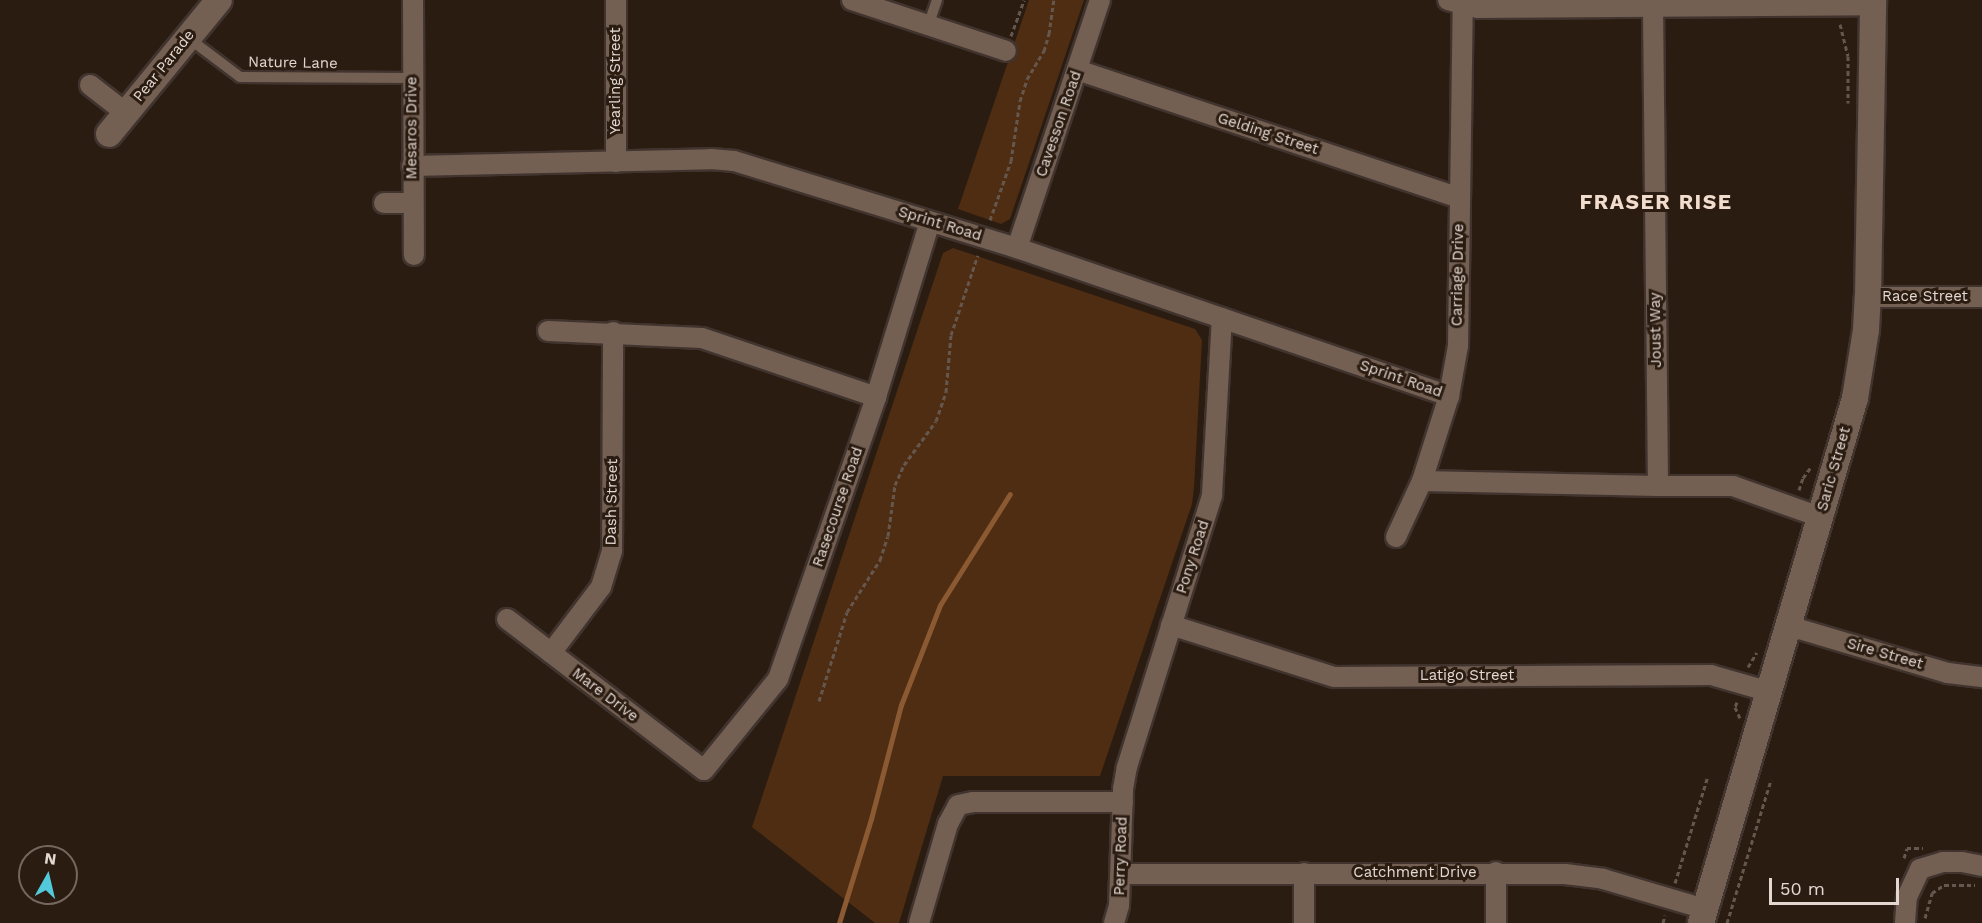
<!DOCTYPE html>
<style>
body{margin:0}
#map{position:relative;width:1982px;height:923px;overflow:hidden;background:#2b1c11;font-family:"Work Sans",sans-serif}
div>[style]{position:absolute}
.green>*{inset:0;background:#4f2d12}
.stream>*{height:5px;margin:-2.5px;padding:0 2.5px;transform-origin:2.5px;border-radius:2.5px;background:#8c5a32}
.path>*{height:3px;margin-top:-1.5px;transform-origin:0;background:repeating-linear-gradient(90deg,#65574d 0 4.5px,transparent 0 7.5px)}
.roads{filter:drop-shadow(2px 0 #41342f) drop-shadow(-2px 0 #41342f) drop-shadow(0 2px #41342f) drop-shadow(0 -2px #41342f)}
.service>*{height:10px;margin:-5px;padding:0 5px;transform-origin:5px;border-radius:5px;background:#736053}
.minor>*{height:20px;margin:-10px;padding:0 10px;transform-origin:10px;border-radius:10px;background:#736053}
.tertiary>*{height:26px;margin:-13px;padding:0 13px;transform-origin:13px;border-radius:13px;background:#736053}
span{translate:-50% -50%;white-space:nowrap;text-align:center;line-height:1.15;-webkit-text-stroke:6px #2b1c11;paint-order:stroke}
.street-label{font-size:15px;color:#e3d8d1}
.district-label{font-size:21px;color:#f1dccd;font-weight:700;letter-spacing:1.5px}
.north{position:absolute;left:18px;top:845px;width:60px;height:60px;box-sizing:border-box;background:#2b1c11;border:2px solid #75675e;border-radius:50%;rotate:8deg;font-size:16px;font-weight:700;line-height:24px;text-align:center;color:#e3d8d1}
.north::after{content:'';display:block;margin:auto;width:21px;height:27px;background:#53cadc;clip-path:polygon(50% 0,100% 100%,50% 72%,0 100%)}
.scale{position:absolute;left:1769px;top:878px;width:130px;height:27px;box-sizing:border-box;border:3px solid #e3d8d1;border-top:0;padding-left:8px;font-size:18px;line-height:21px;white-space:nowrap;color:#e3d8d1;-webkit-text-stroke:4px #2b1c11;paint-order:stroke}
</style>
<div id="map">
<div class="green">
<div style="clip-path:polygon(1029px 0,1084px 0,1010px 219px,1001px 224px,958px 209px)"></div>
<div style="clip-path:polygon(953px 248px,1195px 329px,1202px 340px,1194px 487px,1192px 504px,1100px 776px,943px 776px,899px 923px,875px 923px,752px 827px,943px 253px)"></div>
</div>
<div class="stream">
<div style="left:839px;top:923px;width:109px;rotate:-72.9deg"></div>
<div style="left:871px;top:819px;width:118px;rotate:-75.3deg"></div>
<div style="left:901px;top:705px;width:107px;rotate:-68.7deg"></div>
<div style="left:940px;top:605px;width:131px;rotate:-57.8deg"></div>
</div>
<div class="path">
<div style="left:1840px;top:24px;width:33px;rotate:76deg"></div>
<div style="left:1848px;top:56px;width:47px;rotate:90deg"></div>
<div style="left:1011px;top:36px;width:38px;rotate:-70deg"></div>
<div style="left:990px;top:220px;width:63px;rotate:-70.4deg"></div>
<div style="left:1011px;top:161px;width:61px;rotate:-81.5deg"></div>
<div style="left:1020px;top:101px;width:23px;rotate:-72deg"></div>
<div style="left:1027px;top:79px;width:33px;rotate:-59deg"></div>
<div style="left:1044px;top:51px;width:18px;rotate:-74deg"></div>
<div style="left:1049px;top:34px;width:34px;rotate:-82deg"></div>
<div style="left:1799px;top:490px;width:13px;rotate:-72deg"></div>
<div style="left:1803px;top:478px;width:14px;rotate:-54deg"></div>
<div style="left:1748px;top:667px;width:17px;rotate:-59deg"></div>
<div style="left:819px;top:701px;width:93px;rotate:-72.5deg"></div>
<div style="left:847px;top:612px;width:62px;rotate:-57.6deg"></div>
<div style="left:880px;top:560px;width:25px;rotate:-72deg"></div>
<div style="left:888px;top:536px;width:51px;rotate:-82.2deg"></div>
<div style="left:895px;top:485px;width:22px;rotate:-66deg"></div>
<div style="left:904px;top:465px;width:54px;rotate:-54deg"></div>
<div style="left:936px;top:421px;width:31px;rotate:-71deg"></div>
<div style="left:946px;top:392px;width:57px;rotate:-85deg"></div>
<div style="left:951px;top:335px;width:84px;rotate:-71.4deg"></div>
<div style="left:1737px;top:702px;width:5px;rotate:112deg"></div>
<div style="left:1735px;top:707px;width:12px;rotate:66deg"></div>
<div style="left:1904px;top:858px;width:10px;rotate:-73deg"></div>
<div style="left:1907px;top:848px;width:16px"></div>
<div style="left:1675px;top:883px;width:112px;rotate:-72.9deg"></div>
<div style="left:1925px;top:918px;width:26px;rotate:-74deg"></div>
<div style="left:1932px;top:893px;width:14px;rotate:-34deg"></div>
<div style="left:1944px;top:885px;width:31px"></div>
<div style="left:1663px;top:923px;width:8px;rotate:-76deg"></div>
<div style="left:1727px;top:923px;width:150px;rotate:-72.9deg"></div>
</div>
<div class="roads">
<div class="service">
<div style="left:928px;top:26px;width:28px;rotate:-71deg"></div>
<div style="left:187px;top:37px;width:66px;rotate:37deg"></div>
<div style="left:240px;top:77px;width:172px;rotate:0.3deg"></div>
</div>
<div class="minor">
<div style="left:413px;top:0;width:255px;rotate:89.8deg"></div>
<div style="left:616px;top:0;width:162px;rotate:90deg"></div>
<div style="left:852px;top:0;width:162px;rotate:18.3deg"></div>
<div style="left:1448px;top:0;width:30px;rotate:15deg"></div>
<div style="left:1477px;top:8px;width:396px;rotate:-0.4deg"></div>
<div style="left:1653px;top:7px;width:479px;rotate:89.4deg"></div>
<div style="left:1658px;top:486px;width:75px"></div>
<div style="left:1733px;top:486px;width:92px;rotate:19.6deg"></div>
<div style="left:1077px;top:70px;width:403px;rotate:18.5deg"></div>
<div style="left:90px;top:85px;width:46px;rotate:37.9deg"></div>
<div style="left:412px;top:166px;width:299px;rotate:-1.3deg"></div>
<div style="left:711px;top:159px;width:23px;rotate:5deg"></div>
<div style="left:734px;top:161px;width:296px;rotate:17.1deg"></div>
<div style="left:1017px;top:248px;width:457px;rotate:18.9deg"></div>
<div style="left:384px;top:203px;width:29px"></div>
<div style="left:1017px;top:248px;width:262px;rotate:-71.5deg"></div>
<div style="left:1868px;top:297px;width:114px"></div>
<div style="left:548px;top:331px;width:154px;rotate:2.6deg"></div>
<div style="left:702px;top:338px;width:184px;rotate:18.7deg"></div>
<div style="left:1422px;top:481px;width:236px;rotate:1.2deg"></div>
<div style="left:1396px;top:537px;width:62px;rotate:-65.1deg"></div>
<div style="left:1422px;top:481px;width:89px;rotate:-72.4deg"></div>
<div style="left:1449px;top:396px;width:51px;rotate:-79.8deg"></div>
<div style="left:1458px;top:346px;width:342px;rotate:-89.2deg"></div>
<div style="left:507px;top:619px;width:248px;rotate:37.5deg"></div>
<div style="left:704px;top:770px;width:117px;rotate:-50.9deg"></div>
<div style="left:778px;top:679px;width:299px;rotate:-70.8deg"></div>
<div style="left:876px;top:397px;width:183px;rotate:-72.9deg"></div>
<div style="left:1171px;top:625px;width:171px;rotate:17.7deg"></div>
<div style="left:1334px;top:677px;width:377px;rotate:-0.3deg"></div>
<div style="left:1711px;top:675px;width:61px;rotate:16.1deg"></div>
<div style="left:1789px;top:626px;width:166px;rotate:16.5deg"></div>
<div style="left:1948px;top:673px;width:34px;rotate:7deg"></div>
<div style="left:551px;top:653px;width:83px;rotate:-52.9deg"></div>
<div style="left:601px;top:587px;width:38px;rotate:-73deg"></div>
<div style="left:612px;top:551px;width:219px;rotate:-89.7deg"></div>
<div style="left:1496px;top:872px;width:51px;rotate:90deg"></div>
<div style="left:1121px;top:874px;width:444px"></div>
<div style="left:1565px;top:874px;width:38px;rotate:7deg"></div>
<div style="left:1603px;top:879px;width:106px;rotate:16.4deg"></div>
<div style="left:919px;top:923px;width:103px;rotate:-73.7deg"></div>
<div style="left:948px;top:824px;width:21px;rotate:-62deg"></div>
<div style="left:958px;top:805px;width:15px;rotate:-11deg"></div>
<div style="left:973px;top:802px;width:150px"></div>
<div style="left:1114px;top:923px;width:18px;rotate:-74deg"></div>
<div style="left:1119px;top:906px;width:117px;rotate:-88deg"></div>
<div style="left:1123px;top:789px;width:22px;rotate:-80deg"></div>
<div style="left:1127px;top:767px;width:285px;rotate:-72.6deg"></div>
<div style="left:1212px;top:495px;width:177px;rotate:-86.8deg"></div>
<div style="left:1304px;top:923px;width:50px;rotate:-90deg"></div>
<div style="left:1905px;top:923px;width:26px;rotate:-86deg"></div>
<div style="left:1907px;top:897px;width:31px;rotate:-65deg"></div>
<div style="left:1920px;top:869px;width:24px;rotate:-17deg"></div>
<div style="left:1943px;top:862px;width:19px"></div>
<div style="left:1962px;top:862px;width:20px;rotate:11deg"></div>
</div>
<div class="tertiary">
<div style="left:109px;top:134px;width:173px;rotate:-50.6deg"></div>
<div style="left:1701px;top:923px;width:547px;rotate:-73.65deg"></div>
<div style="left:1855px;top:398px;width:69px;rotate:-80.8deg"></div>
<div style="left:1866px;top:330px;width:33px;rotate:-87deg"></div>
<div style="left:1868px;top:297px;width:297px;rotate:-89deg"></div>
</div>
</div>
<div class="street-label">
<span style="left:293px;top:63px;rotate:1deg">Nature Lane</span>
<span style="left:164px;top:66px;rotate:-51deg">Pear Parade</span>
<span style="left:616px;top:81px;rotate:-90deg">Yearling Street</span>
<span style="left:1059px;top:124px;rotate:-71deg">Cavesson Road</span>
<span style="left:412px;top:128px;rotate:-90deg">Mesaros Drive</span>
<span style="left:1268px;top:134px;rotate:18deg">Gelding Street</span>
<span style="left:940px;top:224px;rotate:17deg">Sprint Road</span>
<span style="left:1458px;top:275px;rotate:-89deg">Carriage Drive</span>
<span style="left:1925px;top:297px">Race Street</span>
<span style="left:1656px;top:330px;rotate:-91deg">Joust Way</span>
<span style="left:1401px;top:379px;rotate:19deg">Sprint Road</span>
<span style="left:1834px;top:469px;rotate:-74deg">Saric Street</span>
<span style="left:612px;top:502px;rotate:-89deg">Dash Street</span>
<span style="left:838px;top:507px;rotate:-71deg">Rasecourse Road</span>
<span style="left:1193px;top:557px;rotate:-72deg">Pony Road</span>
<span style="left:1885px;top:654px;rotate:16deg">Sire Street</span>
<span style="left:1467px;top:676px">Latigo Street</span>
<span style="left:605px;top:695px;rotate:37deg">Mare Drive</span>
<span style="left:1121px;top:856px;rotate:-88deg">Perry Road</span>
<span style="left:1415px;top:873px">Catchment Drive</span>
</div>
<div class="district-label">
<span style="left:1656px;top:202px">FRASER RISE</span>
</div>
<div class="north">N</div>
<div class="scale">50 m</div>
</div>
